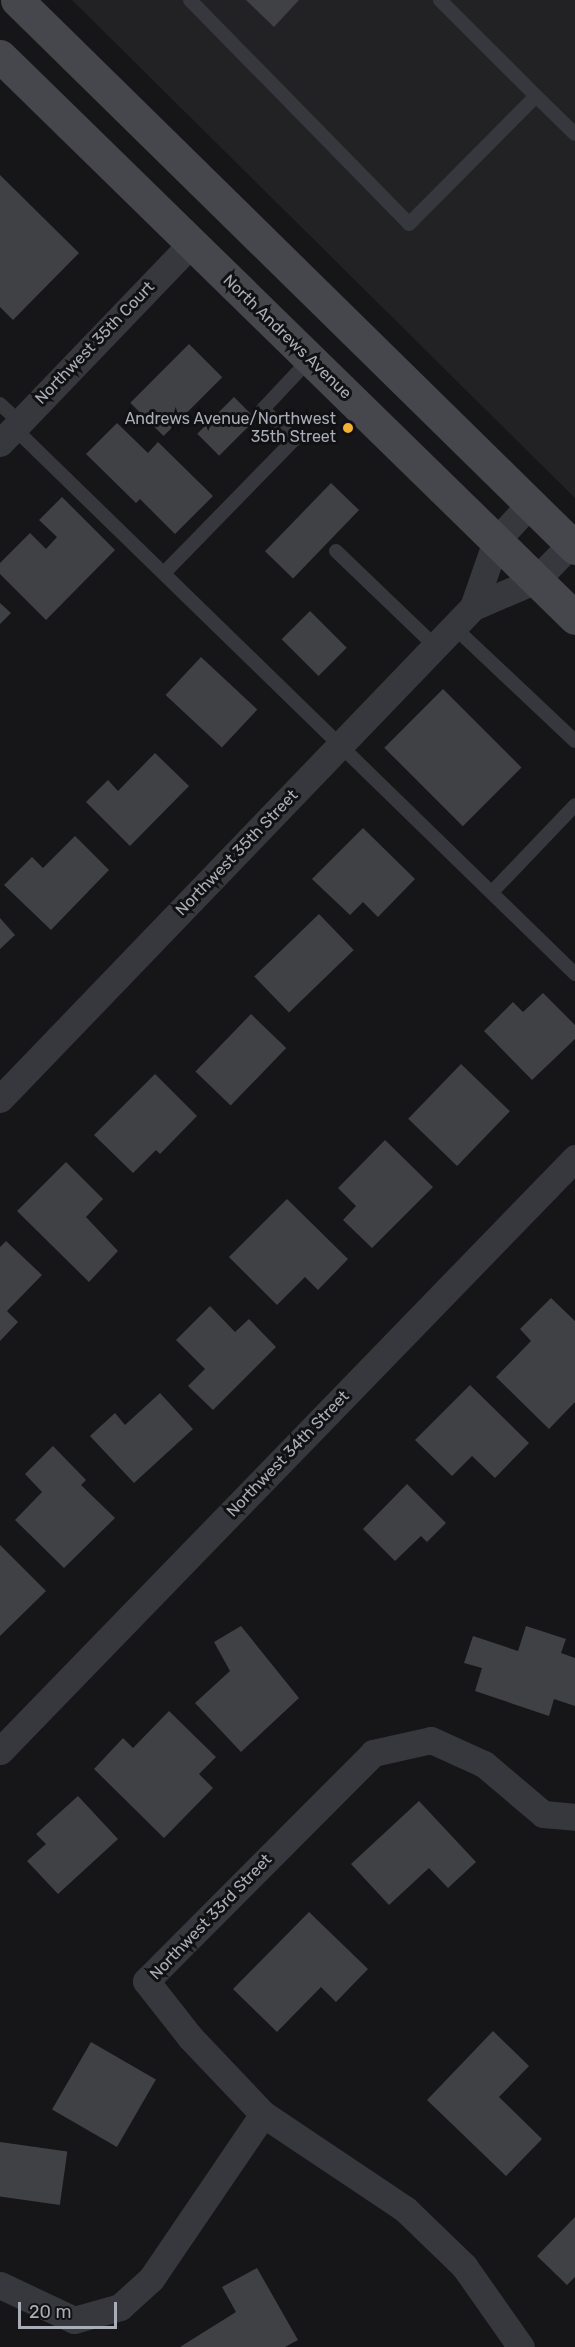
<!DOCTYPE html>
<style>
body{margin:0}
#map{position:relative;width:575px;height:2347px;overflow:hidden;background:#161618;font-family:Rubik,sans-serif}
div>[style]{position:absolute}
.built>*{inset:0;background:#222225}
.building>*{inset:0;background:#404145;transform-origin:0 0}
.lane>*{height:14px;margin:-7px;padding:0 7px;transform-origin:7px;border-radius:7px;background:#37383d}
.street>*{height:27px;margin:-13.5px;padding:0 13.5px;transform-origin:13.5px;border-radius:13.5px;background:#37383d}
.secondary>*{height:33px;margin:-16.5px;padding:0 16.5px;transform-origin:16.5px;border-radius:16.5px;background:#45474d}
.dots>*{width:16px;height:16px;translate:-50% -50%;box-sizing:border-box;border:3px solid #111113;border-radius:50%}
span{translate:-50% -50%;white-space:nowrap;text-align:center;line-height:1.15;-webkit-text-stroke:6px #111113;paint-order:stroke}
.street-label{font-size:16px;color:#a8adb8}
.poi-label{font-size:16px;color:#a8adb8}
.right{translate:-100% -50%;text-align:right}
.scale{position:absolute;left:18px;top:2302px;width:99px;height:27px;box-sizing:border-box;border:3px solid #a8adb8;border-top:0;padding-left:8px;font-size:18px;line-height:21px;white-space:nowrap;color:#a8adb8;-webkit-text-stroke:4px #111113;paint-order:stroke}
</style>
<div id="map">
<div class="built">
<div style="clip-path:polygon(72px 0,575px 0,575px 498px)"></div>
</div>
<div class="building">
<div style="clip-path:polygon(246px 0,299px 0,274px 27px)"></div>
<div style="clip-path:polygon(0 175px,79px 253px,13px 320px,0 307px)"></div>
<div style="left:189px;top:344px;width:47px;height:83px;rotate:45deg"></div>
<div style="left:234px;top:397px;width:31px;height:52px;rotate:45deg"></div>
<div style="clip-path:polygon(117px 423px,148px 453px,158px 442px,213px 496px,175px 534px,140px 499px,136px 503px,86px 454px)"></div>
<div style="left:331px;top:483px;width:39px;height:95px;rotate:44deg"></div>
<div style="clip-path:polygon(62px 497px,115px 550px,46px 620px,0 574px,0 563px,30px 533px,46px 549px,57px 537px,39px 520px)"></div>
<div style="clip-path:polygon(0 603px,11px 613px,0 624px)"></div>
<div style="left:310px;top:611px;width:52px;height:40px;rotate:45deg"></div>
<div style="left:201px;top:657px;width:77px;height:52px;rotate:43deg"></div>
<div style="left:443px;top:689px;width:111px;height:83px;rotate:45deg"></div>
<div style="clip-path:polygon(155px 753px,189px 786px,130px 846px,86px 802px,108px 780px,118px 791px)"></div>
<div style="clip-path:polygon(363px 828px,415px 879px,378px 917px,363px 902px,350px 915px,312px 879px)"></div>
<div style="clip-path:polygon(75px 836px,109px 870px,51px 930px,4px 885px,32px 857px,43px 868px)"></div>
<div style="left:319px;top:914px;width:50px;height:90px;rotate:46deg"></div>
<div style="clip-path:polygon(0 918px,15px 935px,0 949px)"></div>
<div style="clip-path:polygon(543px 993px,575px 1025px,575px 1039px,532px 1080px,484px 1031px,513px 1002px,523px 1012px)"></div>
<div style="left:251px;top:1014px;width:49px;height:80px;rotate:44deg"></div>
<div style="left:461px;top:1064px;width:68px;height:76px;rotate:44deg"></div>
<div style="clip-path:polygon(155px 1074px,197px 1116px,160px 1154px,156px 1150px,133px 1173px,94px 1135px)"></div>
<div style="clip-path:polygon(385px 1140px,433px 1187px,372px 1248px,343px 1220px,356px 1206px,338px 1188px)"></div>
<div style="clip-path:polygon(66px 1162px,103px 1199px,86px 1217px,118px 1251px,89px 1282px,17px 1211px)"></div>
<div style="clip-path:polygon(287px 1199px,348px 1259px,318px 1290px,305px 1277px,277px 1305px,229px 1257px)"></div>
<div style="clip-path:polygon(6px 1241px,42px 1275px,7px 1311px,18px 1322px,0 1341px,0 1247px)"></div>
<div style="clip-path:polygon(551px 1298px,575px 1321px,575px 1402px,549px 1429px,496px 1377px,531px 1341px,520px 1329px)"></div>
<div style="clip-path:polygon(210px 1306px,235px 1332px,249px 1319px,276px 1347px,213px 1410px,188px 1386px,205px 1369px,176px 1340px)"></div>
<div style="clip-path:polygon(470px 1385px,529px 1443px,495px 1478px,472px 1456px,452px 1476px,415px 1440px)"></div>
<div style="clip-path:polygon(160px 1393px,193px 1429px,134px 1483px,90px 1436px,115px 1413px,125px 1425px)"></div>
<div style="clip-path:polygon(53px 1446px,86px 1480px,81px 1485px,115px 1518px,64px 1568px,15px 1520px,42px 1492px,25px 1474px)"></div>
<div style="clip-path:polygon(407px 1484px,446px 1523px,427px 1542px,421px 1536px,395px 1561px,363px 1529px)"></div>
<div style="clip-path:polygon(0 1545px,46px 1591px,0 1636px)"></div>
<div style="clip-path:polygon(241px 1626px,299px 1698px,241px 1752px,195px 1703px,230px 1671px,214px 1642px)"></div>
<div style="clip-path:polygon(526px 1626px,566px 1639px,561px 1653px,575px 1658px,575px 1706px,554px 1699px,549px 1716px,475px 1691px,482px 1668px,464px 1663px,473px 1636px,518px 1651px)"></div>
<div style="clip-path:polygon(169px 1711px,216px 1757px,199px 1774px,213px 1788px,164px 1838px,94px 1769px,123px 1738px,133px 1748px)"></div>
<div style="clip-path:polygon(78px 1796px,118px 1839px,58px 1894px,27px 1861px,46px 1844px,36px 1834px)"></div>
<div style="clip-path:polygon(419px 1801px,476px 1862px,448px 1888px,429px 1868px,389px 1905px,351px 1864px)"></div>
<div style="clip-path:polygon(309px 1912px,368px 1969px,336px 2002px,321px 1987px,277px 2032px,233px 1989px)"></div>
<div style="clip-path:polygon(493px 2031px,529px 2066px,499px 2097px,542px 2139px,506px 2176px,427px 2100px)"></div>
<div style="left:91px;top:2042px;width:75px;height:78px;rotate:30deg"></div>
<div style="left:0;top:2142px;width:68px;height:54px;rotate:8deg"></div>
<div style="clip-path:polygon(575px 2217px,575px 2277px,567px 2285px,537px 2256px)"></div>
<div style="clip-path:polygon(257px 2268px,298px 2340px,285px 2347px,180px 2347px,236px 2312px,222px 2287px)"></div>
</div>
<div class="lane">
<div style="left:190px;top:0;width:313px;rotate:45.6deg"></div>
<div style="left:409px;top:224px;width:180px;rotate:-45.2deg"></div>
<div style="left:536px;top:96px;width:54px;rotate:44.3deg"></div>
<div style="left:440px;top:0;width:136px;rotate:45deg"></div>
<div style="left:0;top:404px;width:26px;rotate:43deg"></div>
<div style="left:14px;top:428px;width:783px;rotate:44.22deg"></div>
<div style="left:336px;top:551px;width:139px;rotate:43.8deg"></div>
<div style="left:164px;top:573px;width:186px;rotate:-45.7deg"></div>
<div style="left:294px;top:440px;width:44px;rotate:-135deg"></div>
<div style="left:263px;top:409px;width:69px;rotate:-46.8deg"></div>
<div style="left:454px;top:627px;width:166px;rotate:43.3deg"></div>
<div style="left:492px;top:892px;width:120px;rotate:-46.3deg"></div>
</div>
<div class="street">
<div style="left:0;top:443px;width:276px;rotate:-46.2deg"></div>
<div style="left:473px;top:607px;width:69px;rotate:-23.2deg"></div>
<div style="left:536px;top:580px;width:50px;rotate:-45.8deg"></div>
<div style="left:0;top:1099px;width:682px;rotate:-46.13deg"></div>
<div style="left:473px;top:607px;width:70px;rotate:-70.8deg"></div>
<div style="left:496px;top:541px;width:50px;rotate:-47.4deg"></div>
<div style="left:0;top:1751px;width:826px;rotate:-45.88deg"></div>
<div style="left:263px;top:2114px;width:171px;rotate:33.8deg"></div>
<div style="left:405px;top:2209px;width:82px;rotate:44deg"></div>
<div style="left:464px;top:2266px;width:99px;rotate:54.9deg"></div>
<div style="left:0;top:2285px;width:82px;rotate:25.3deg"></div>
<div style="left:74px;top:2320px;width:48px;rotate:-15.8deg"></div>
<div style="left:120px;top:2307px;width:42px;rotate:-42.1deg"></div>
<div style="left:151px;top:2279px;width:199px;rotate:-55.8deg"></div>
<div style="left:263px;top:2114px;width:106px;rotate:-133.5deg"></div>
<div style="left:190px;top:2037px;width:71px;rotate:-128.2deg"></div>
<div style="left:146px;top:1981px;width:322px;rotate:-45.1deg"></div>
<div style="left:373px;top:1753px;width:59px;rotate:-12.6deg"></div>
<div style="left:431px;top:1740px;width:58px;rotate:24.4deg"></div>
<div style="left:484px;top:1764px;width:77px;rotate:40.3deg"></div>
<div style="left:543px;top:1814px;width:32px;rotate:5deg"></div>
</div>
<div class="secondary">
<div style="left:17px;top:0;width:782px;rotate:44.48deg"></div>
<div style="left:0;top:56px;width:804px;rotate:44.34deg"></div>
</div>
<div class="dots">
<div style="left:348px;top:428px;background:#f2b134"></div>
</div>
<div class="street-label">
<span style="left:287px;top:337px;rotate:44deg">North Andrews Avenue</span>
<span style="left:95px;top:343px;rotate:-46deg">Northwest 35th Court</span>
<span style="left:237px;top:853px;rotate:-46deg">Northwest 35th Street</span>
<span style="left:288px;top:1454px;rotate:-46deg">Northwest 34th Street</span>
<span style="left:211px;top:1917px;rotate:-46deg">Northwest 33rd Street</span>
</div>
<div class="poi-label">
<span class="right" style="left:336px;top:428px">Andrews Avenue/Northwest<br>35th Street</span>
</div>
<div class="scale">20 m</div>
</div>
